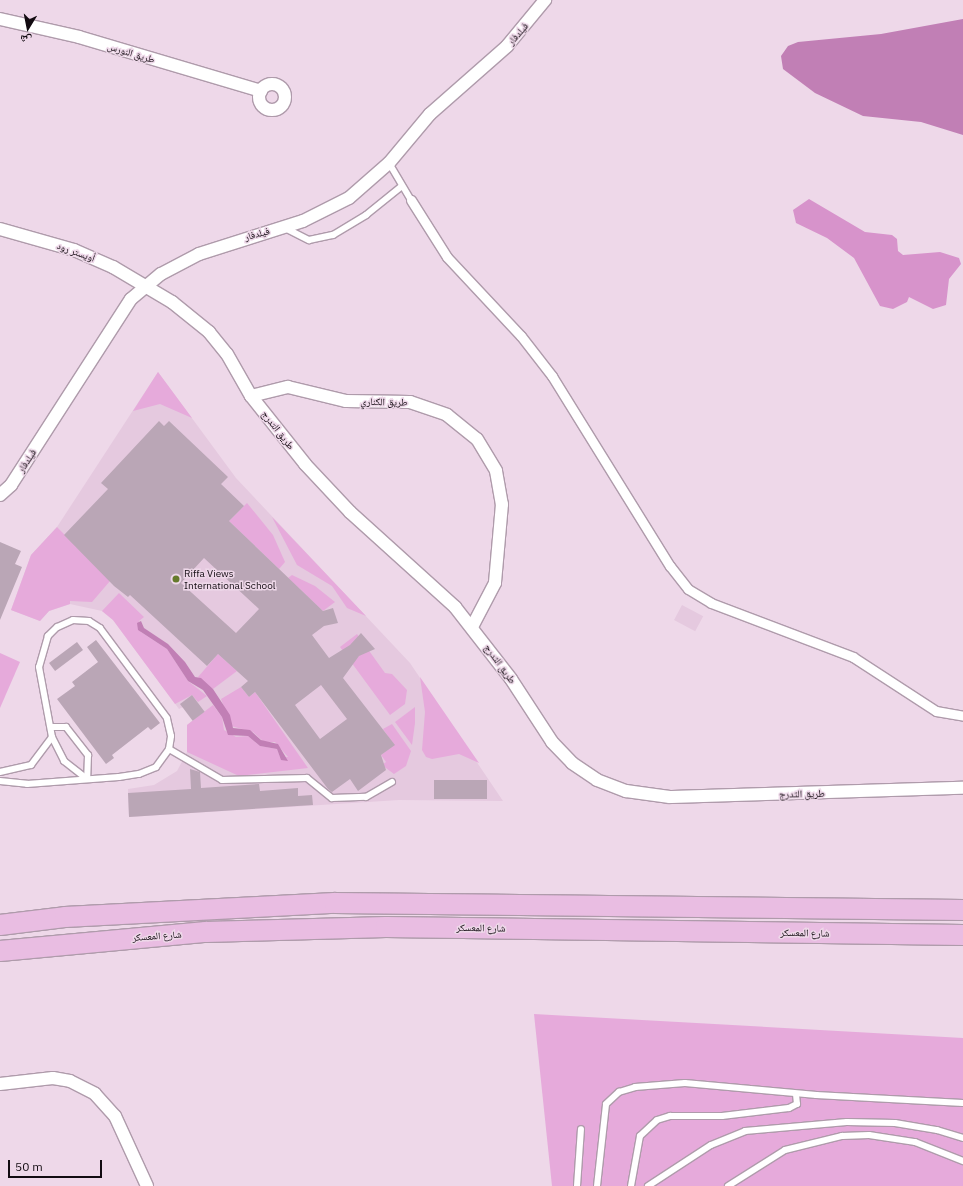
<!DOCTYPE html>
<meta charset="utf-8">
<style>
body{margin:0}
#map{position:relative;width:963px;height:1186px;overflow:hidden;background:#eed8e9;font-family:"IBM Plex Sans","Noto Naskh Arabic",sans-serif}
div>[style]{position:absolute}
.built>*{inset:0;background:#e5c9df;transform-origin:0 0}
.green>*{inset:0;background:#e6aadb}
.forest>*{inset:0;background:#d793cb}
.water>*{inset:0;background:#c17fb5}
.building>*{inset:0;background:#baa6b6;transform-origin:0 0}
.roads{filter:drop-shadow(1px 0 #af9bab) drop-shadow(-1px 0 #af9bab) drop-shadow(0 1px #af9bab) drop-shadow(0 -1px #af9bab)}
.service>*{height:6px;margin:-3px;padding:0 3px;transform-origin:3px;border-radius:3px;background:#fff}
.pedestrian>*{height:9px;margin:-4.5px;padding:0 4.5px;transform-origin:4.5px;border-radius:4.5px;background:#fff}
.minor>*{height:12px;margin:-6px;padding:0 6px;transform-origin:6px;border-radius:6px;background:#fff}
.minor>.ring{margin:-6px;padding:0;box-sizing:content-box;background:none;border:12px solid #fff;border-radius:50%}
.primary>*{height:20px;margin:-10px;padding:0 10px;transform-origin:10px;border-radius:10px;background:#e9bde2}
.dots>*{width:11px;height:11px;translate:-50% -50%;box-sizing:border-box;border:2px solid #eed8e9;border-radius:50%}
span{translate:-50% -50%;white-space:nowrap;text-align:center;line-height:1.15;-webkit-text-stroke:3px #eed8e9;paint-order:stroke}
.street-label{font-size:10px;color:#120b11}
.poi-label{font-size:10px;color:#120b11}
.left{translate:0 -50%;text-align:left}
.north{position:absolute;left:8px;top:8px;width:40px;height:40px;-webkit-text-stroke:3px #eed8e9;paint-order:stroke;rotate:190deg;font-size:11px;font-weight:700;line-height:16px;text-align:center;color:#120b11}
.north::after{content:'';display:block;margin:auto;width:14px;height:18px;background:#120b11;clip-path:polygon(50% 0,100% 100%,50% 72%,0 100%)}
.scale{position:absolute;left:8px;top:1160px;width:94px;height:18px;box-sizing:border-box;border:2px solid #120b11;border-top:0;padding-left:5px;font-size:12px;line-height:14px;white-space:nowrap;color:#120b11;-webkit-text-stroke:3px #eed8e9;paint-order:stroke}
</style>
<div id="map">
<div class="built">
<div style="clip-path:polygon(158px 372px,236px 478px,410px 663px,503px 801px,399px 800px,129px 817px,128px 789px,154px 785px,177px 771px,187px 752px,187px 725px,193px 720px,183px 707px,179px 709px,113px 620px,102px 611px,70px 604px,49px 611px,40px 621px,11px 610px,31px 555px,57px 527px)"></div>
<div style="left:682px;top:605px;width:24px;height:17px;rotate:28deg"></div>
</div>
<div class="green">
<div style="clip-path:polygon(158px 372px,192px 418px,160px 404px,133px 411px)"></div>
<div style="clip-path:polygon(247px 503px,273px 535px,285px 562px,279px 569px,229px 521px)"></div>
<div style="clip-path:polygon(272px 517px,366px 616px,347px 608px,332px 586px,297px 565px)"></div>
<div style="clip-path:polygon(57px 527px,110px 581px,92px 602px,70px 601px,70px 604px,49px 611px,40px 621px,11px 610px,31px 555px)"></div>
<div style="clip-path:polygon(292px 575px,315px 586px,335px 602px,323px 611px,288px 578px)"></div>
<div style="clip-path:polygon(119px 593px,144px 617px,139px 621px,141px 632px,167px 649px,188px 681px,207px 696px,198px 702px,192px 695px,175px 704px,113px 620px,102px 611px)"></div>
<div style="clip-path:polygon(357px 634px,385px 673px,392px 674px,407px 690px,405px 704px,390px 715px,340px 647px)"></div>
<div style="clip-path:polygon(0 653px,20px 662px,0 708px)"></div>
<div style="clip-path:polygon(218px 654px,237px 671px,213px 689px,198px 677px)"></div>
<div style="clip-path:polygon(420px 677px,479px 763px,459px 754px,432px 759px,426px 757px,422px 750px,425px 712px)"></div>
<div style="clip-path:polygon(241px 687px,249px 697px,255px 692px,308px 768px,239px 776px,187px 752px,187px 725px,213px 705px,222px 717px,224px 730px,236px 737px,248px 736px,260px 746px,277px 749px,280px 757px,288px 757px,275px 742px,264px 742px,253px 732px,231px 726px,221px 699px)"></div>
<div style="clip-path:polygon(415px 707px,415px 723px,412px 745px,395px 722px)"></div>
<div style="clip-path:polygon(392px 724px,411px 751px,406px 766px,394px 774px,382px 765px,386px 762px,381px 755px,394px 745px,383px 729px)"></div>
<div style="clip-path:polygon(534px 1014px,963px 1038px,963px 1186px,552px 1186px)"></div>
</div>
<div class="forest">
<div style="clip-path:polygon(809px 199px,865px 232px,892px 235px,897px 239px,898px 251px,903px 255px,940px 252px,959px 258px,961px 264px,949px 279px,946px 305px,933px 309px,909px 297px,907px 302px,893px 309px,880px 306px,854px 258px,827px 238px,796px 223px,793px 210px)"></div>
</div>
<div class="water">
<div style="clip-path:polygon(963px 19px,963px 135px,921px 122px,863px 116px,815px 93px,783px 69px,781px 56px,788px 46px,798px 42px,881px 34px)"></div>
<div style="clip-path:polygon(141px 621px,144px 628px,168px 644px,185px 662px,195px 677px,201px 678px,213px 689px,230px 715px,233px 728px,250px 730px,261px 740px,278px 744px,288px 761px,281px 760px,277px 749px,260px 746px,248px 736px,228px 735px,222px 717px,203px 690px,188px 681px,167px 649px,138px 630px,137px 623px)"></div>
</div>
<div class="building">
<div style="clip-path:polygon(evenodd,159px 421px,164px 426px,169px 421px,228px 477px,221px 484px,244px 506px,229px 521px,323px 611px,333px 608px,338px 623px,324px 626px,312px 635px,329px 658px,350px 645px,361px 633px,375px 649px,359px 656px,343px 678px,395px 745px,381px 755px,386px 770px,358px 791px,350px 779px,332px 792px,328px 789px,255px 692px,249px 697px,241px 687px,248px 681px,218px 654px,207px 666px,130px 595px,128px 597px,114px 586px,64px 535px,108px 489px,101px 483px,159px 421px,204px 558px,259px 609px,236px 633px,181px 583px,204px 558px,159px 421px,321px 685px,347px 719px,320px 739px,295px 705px,321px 685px)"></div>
<div style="clip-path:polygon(0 542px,21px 551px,15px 564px,22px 567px,0 620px)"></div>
<div style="clip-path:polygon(96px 640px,160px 723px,151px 730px,148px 727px,112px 755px,114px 758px,106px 764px,57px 699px,75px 686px,72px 682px,98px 662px,87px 647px)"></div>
<div style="left:77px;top:642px;width:10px;height:35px;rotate:53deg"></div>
<div style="left:192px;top:695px;width:21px;height:15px;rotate:53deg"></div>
<div style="clip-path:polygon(190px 769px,200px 772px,201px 788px,259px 784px,260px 791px,298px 788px,298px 796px,312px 795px,313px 805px,129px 817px,128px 793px,191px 789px)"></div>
<div style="left:434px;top:780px;width:53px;height:19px"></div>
</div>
<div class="roads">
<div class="service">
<div style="left:389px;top:163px;width:43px;rotate:59.3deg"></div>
<div style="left:285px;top:228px;width:27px;rotate:27deg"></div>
<div style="left:309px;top:240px;width:25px;rotate:-12deg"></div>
<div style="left:333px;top:235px;width:39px;rotate:-31deg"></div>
<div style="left:366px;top:215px;width:46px;rotate:-38.9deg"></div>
<div style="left:51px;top:727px;width:15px"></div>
<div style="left:66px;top:727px;width:36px;rotate:52deg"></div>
<div style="left:88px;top:755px;width:24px;rotate:92deg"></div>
<div style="left:169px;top:749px;width:61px;rotate:30.3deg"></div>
<div style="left:222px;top:780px;width:85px;rotate:-1.3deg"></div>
<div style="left:307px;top:778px;width:32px;rotate:39deg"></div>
<div style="left:332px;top:798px;width:34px;rotate:-2deg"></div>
<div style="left:366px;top:797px;width:30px;rotate:-30deg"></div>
<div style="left:0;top:772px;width:32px;rotate:-13deg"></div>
<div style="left:31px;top:765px;width:35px;rotate:-53deg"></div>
<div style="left:0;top:781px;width:27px;rotate:6deg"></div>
<div style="left:27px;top:784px;width:92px;rotate:-4.4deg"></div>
<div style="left:119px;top:777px;width:20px;rotate:-9deg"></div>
<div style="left:139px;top:774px;width:18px;rotate:-22deg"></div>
<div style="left:156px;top:767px;width:22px;rotate:-54deg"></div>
<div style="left:169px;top:749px;width:13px;rotate:-81deg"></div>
<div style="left:171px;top:736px;width:18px;rotate:-103deg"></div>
<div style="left:167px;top:718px;width:112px;rotate:-126.7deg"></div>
<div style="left:100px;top:628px;width:13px;rotate:-148deg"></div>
<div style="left:89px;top:621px;width:16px;rotate:-176deg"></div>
<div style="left:73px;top:620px;width:17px;rotate:156deg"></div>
<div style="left:57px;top:627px;width:13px;rotate:135deg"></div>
<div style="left:48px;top:636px;width:32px;rotate:106deg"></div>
<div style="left:39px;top:667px;width:71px;rotate:79.5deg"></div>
<div style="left:52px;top:737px;width:27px;rotate:63deg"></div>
<div style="left:64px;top:761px;width:29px;rotate:38deg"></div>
<div style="left:577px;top:1186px;width:57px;rotate:-86deg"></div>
<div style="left:597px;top:1186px;width:82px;rotate:-83.7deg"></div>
<div style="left:606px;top:1104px;width:18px;rotate:-43deg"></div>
<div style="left:619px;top:1092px;width:17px;rotate:-17deg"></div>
<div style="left:635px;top:1087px;width:50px;rotate:-4.6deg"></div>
<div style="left:685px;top:1083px;width:132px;rotate:5.2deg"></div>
<div style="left:816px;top:1095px;width:147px;rotate:3.1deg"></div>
<div style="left:631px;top:1186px;width:51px;rotate:-79.8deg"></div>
<div style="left:640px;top:1136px;width:23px;rotate:-43deg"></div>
<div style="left:657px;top:1120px;width:14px;rotate:-17deg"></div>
<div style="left:670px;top:1116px;width:52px"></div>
<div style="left:722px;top:1116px;width:67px;rotate:-6.8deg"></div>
<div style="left:789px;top:1108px;width:9px;rotate:-27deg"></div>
<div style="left:797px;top:1104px;width:10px;rotate:-96deg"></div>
<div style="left:648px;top:1186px;width:75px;rotate:-33.1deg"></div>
<div style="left:711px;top:1145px;width:37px;rotate:-22deg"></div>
<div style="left:745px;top:1131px;width:102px;rotate:-5deg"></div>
<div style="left:847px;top:1122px;width:48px;rotate:1.2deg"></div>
<div style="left:895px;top:1123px;width:43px;rotate:9.5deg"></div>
<div style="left:937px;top:1130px;width:27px;rotate:17deg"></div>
<div style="left:728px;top:1186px;width:67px;rotate:-32.3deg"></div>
<div style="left:785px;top:1150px;width:59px;rotate:-13.8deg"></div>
<div style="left:842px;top:1136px;width:27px;rotate:-2deg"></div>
<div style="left:869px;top:1135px;width:47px;rotate:8.7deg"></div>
<div style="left:915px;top:1142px;width:52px;rotate:21.6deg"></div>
</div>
<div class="pedestrian">
<div style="left:411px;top:200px;width:67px;rotate:57.7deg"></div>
<div style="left:447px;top:257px;width:108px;rotate:46.9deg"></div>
<div style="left:521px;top:336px;width:51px;rotate:52.2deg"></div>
<div style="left:552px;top:376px;width:224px;rotate:58.2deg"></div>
<div style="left:670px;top:566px;width:29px;rotate:52deg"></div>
<div style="left:688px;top:589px;width:27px;rotate:31deg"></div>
<div style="left:711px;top:603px;width:152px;rotate:20.8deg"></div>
<div style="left:853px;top:657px;width:99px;rotate:33deg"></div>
<div style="left:936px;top:711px;width:27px;rotate:10deg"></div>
</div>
<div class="minor">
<div style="left:0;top:19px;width:81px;rotate:12.8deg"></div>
<div style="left:79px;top:37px;width:190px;rotate:16.5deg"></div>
<div class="ring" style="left:259px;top:84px;width:14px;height:14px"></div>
<div style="left:0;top:229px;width:77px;rotate:15.8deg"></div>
<div style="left:74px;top:250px;width:43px;rotate:23.6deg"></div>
<div style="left:113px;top:267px;width:69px;rotate:30.7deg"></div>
<div style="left:172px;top:302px;width:48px;rotate:39deg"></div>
<div style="left:209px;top:332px;width:28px;rotate:51deg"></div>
<div style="left:227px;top:354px;width:48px;rotate:60.3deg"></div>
<div style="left:251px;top:396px;width:87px;rotate:51.5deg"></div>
<div style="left:305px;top:464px;width:66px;rotate:46.8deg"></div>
<div style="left:350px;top:512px;width:142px;rotate:42.1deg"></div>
<div style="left:455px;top:607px;width:91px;rotate:52.1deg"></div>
<div style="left:511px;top:679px;width:75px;rotate:56.9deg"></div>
<div style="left:552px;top:742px;width:29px;rotate:46deg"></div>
<div style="left:572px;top:763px;width:30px;rotate:34deg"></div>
<div style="left:597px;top:780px;width:31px;rotate:21deg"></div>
<div style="left:626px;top:791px;width:44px;rotate:7.8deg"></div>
<div style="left:670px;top:797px;width:293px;rotate:-1.8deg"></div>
<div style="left:251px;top:396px;width:38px;rotate:-14deg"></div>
<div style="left:288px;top:387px;width:60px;rotate:13.6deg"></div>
<div style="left:346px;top:401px;width:64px;rotate:0.9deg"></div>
<div style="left:410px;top:402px;width:39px;rotate:19deg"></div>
<div style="left:447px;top:415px;width:38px;rotate:39deg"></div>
<div style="left:477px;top:439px;width:37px;rotate:59deg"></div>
<div style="left:496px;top:471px;width:34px;rotate:80deg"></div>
<div style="left:502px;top:504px;width:79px;rotate:95.1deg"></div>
<div style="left:495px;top:583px;width:50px;rotate:117.6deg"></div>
<div style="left:0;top:495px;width:15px;rotate:-42deg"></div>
<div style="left:11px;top:485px;width:221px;rotate:-57.2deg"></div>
<div style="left:131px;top:299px;width:39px;rotate:-40deg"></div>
<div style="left:161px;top:274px;width:43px;rotate:-27.8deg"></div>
<div style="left:199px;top:254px;width:109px;rotate:-17.6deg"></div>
<div style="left:303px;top:221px;width:51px;rotate:-26.6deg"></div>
<div style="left:349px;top:198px;width:53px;rotate:-41.2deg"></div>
<div style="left:389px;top:163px;width:64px;rotate:-50.1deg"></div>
<div style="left:430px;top:114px;width:103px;rotate:-41.4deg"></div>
<div style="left:507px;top:46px;width:60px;rotate:-50.4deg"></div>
<div style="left:0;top:1084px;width:53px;rotate:-6.5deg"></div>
<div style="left:53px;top:1078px;width:17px;rotate:10deg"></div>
<div style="left:70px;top:1081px;width:28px;rotate:27deg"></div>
<div style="left:95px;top:1094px;width:30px;rotate:48deg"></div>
<div style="left:115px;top:1116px;width:77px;rotate:65.4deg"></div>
</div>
<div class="primary">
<div style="left:0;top:925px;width:65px;rotate:-7deg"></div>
<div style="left:65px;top:917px;width:270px;rotate:-3deg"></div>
<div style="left:335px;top:903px;width:628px;rotate:0.64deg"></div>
<div style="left:0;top:951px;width:207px;rotate:-5.3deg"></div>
<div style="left:206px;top:932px;width:180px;rotate:-1.6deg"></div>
<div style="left:386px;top:927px;width:577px;rotate:0.79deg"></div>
</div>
</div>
<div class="dots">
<div style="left:176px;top:579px;background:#657a2c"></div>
</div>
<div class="street-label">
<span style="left:518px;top:34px;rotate:-49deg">فيلدفار</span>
<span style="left:131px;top:53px;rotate:17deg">طريق النورس</span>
<span style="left:257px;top:234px;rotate:-15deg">فيلدفار</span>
<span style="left:76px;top:252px;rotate:20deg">أويستر رود</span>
<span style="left:384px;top:402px;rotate:1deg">طريق الكناري</span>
<span style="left:278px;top:430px;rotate:52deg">طريق التدرج</span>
<span style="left:27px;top:461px;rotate:-57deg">فيلدفار</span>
<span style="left:500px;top:664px;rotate:54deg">طريق التدرج</span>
<span style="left:802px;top:794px;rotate:-1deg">طريق التدرج</span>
<span style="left:481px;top:928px;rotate:1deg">شارع المعسكر</span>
<span style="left:805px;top:933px;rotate:1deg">شارع المعسكر</span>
<span style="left:157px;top:936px;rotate:-4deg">شارع المعسكر</span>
</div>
<div class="poi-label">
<span class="left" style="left:184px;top:579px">Riffa Views<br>International School</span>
</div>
<div class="north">ش</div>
<div class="scale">50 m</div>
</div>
